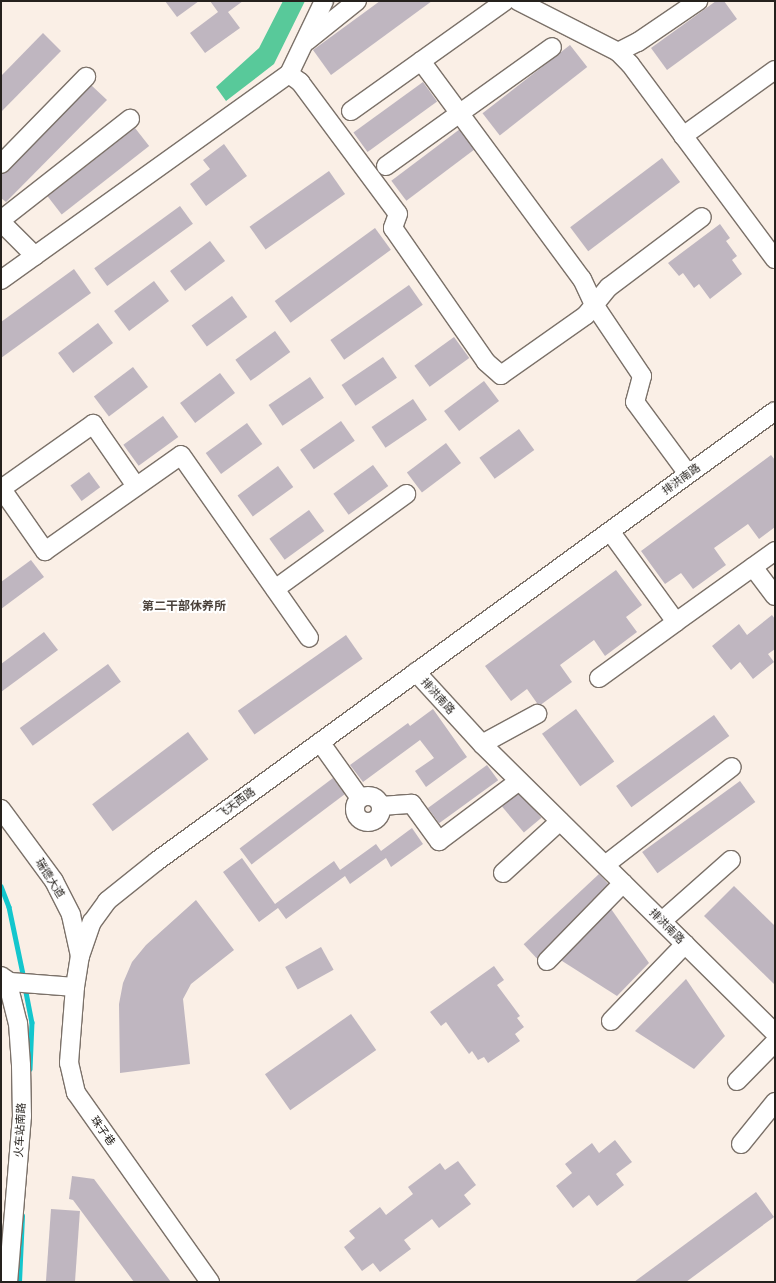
<!DOCTYPE html>
<meta charset="utf-8">
<style>
body{margin:0}
#map{position:relative;width:776px;height:1283px;overflow:hidden;background:#faefe6;font-family:Commissioner,"Noto Sans SC",sans-serif}
div>[style]{position:absolute}
.forest>*{inset:0;background:#58c99a}
.stream>*{height:4.5px;margin:-2.25px;padding:0 2.25px;transform-origin:2.25px;border-radius:2.25px;background:#13c6cd}
.building>*{inset:0;background:#bfb6c0;transform-origin:0 0}
.roads{filter:drop-shadow(1px 0 #7b7169) drop-shadow(-1px 0 #7b7169) drop-shadow(0 1px #7b7169) drop-shadow(0 -1px #7b7169)}
.minor>*{height:18px;margin:-9px;padding:0 9px;transform-origin:9px;border-radius:9px;background:#fff}
.minor>.ring{margin:-9px;padding:0;box-sizing:content-box;background:none;border:18px solid #fff;border-radius:50%}
span{translate:-50% -50%;white-space:nowrap;text-align:center;line-height:1.15;-webkit-text-stroke:4px #fff;paint-order:stroke}
.street-label{font-size:11px;color:#25211d}
.neighbourhood-label{font-size:12px;color:#4c433c;font-weight:700}
.frame{position:absolute;inset:0;border:2px solid #25211d;pointer-events:none}
</style>
<div id="map">
<div class="forest">
<div style="clip-path:polygon(283px 1px,305px 1px,274px 64px,226px 101px,216px 87px,259px 48px)"></div>
</div>
<div class="stream">
<div style="left:1px;top:886px;width:22px;rotate:69deg"></div>
<div style="left:9px;top:907px;width:74px;rotate:78.2deg"></div>
<div style="left:25px;top:987px;width:36px;rotate:79deg"></div>
<div style="left:32px;top:1022px;width:47px;rotate:92.4deg"></div>
<div style="left:19px;top:1282px;width:66px;rotate:-87.4deg"></div>
</div>
<div class="building">
<div style="clip-path:polygon(165px 1px,199px 1px,177px 17px)"></div>
<div style="clip-path:polygon(210px 1px,243px 1px,228px 12px,240px 28px,205px 53px,190px 33px,218px 12px)"></div>
<div style="clip-path:polygon(380px 1px,432px 1px,331px 75px,313px 50px)"></div>
<div style="clip-path:polygon(716px 1px,724px 1px,737px 19px,667px 70px,651px 48px)"></div>
<div style="clip-path:polygon(43px 33px,61px 51px,1px 112px,1px 76px)"></div>
<div style="left:570px;top:45px;width:28px;height:111px;rotate:52deg"></div>
<div style="left:423px;top:82px;width:24px;height:86px;rotate:54deg"></div>
<div style="clip-path:polygon(90px 84px,107px 100px,6px 202px,1px 198px,1px 174px)"></div>
<div style="left:135px;top:128px;width:23px;height:111px;rotate:52deg"></div>
<div style="left:460px;top:129px;width:25px;height:86px;rotate:53deg"></div>
<div style="clip-path:polygon(224px 144px,247px 176px,206px 206px,190px 184px,210px 169px,203px 160px)"></div>
<div style="left:662px;top:158px;width:30px;height:115px;rotate:53deg"></div>
<div style="left:329px;top:171px;width:28px;height:97px;rotate:55deg"></div>
<div style="left:180px;top:206px;width:22px;height:106px;rotate:54deg"></div>
<div style="clip-path:polygon(720px 224px,730px 238px,726px 241px,737px 256px,732px 260px,742px 274px,710px 299px,699px 284px,694px 288px,683px 273px,679px 276px,668px 263px)"></div>
<div style="left:375px;top:228px;width:27px;height:124px;rotate:54deg"></div>
<div style="left:210px;top:241px;width:25px;height:50px;rotate:53deg"></div>
<div style="clip-path:polygon(74px 269px,91px 293px,1px 358px,1px 322px)"></div>
<div style="left:154px;top:281px;width:25px;height:50px;rotate:53deg"></div>
<div style="left:409px;top:285px;width:24px;height:96px;rotate:55deg"></div>
<div style="left:232px;top:296px;width:26px;height:50px;rotate:54deg"></div>
<div style="left:98px;top:323px;width:25px;height:50px;rotate:53deg"></div>
<div style="left:275px;top:331px;width:26px;height:49px;rotate:54deg"></div>
<div style="left:454px;top:337px;width:26px;height:49px;rotate:54deg"></div>
<div style="left:383px;top:357px;width:25px;height:50px;rotate:56deg"></div>
<div style="left:133px;top:367px;width:25px;height:49px;rotate:53deg"></div>
<div style="left:220px;top:373px;width:25px;height:50px;rotate:53deg"></div>
<div style="left:310px;top:377px;width:25px;height:50px;rotate:56deg"></div>
<div style="left:484px;top:381px;width:25px;height:50px;rotate:53deg"></div>
<div style="left:413px;top:399px;width:25px;height:50px;rotate:56deg"></div>
<div style="left:163px;top:416px;width:26px;height:49px;rotate:54deg"></div>
<div style="left:341px;top:421px;width:24px;height:50px;rotate:55deg"></div>
<div style="left:247px;top:423px;width:26px;height:51px;rotate:54deg"></div>
<div style="left:519px;top:429px;width:26px;height:49px;rotate:54deg"></div>
<div style="left:446px;top:443px;width:25px;height:49px;rotate:53deg"></div>
<div style="clip-path:polygon(771px 455px,775px 460px,775px 527px,759px 539px,748px 524px,714px 548px,726px 565px,693px 589px,681px 573px,665px 584px,641px 551px)"></div>
<div style="left:373px;top:465px;width:26px;height:49px;rotate:54deg"></div>
<div style="left:278px;top:466px;width:26px;height:50px;rotate:54deg"></div>
<div style="left:89px;top:472px;width:19px;height:23px;rotate:54deg"></div>
<div style="left:309px;top:510px;width:26px;height:49px;rotate:54deg"></div>
<div style="clip-path:polygon(31px 560px,44px 577px,1px 609px,1px 582px)"></div>
<div style="clip-path:polygon(616px 570px,642px 605px,626px 617px,637px 632px,605px 656px,594px 640px,560px 665px,572px 682px,539px 706px,527px 689px,511px 701px,485px 666px)"></div>
<div style="clip-path:polygon(772px 615px,775px 619px,775px 649px,768px 654px,774px 662px,753px 679px,740px 662px,731px 670px,712px 646px,739px 624px,747px 635px)"></div>
<div style="clip-path:polygon(44px 632px,58px 650px,1px 692px,1px 664px)"></div>
<div style="left:346px;top:635px;width:29px;height:132px;rotate:55deg"></div>
<div style="left:108px;top:664px;width:22px;height:109px;rotate:54deg"></div>
<div style="clip-path:polygon(433px 709px,467px 757px,426px 787px,415px 771px,434px 758px,420px 740px,363px 782px,350px 765px,408px 723px,410px 726px)"></div>
<div style="left:576px;top:709px;width:65px;height:42px;rotate:54deg"></div>
<div style="left:714px;top:715px;width:26px;height:121px;rotate:54deg"></div>
<div style="left:188px;top:732px;width:34px;height:120px;rotate:53deg"></div>
<div style="left:487px;top:765px;width:19px;height:73px;rotate:54deg"></div>
<div style="left:333px;top:778px;width:20px;height:117px;rotate:53deg"></div>
<div style="left:740px;top:781px;width:26px;height:121px;rotate:54deg"></div>
<div style="left:519px;top:791px;width:35px;height:23px;rotate:50deg"></div>
<div style="clip-path:polygon(412px 828px,423px 844px,391px 867px,386px 858px,350px 884px,345px 876px,286px 919px,278px 908px,259px 922px,223px 872px,242px 858px,275px 904px,334px 861px,340px 870px,376px 844px,381px 851px)"></div>
<div style="left:599px;top:874px;width:19px;height:103px;rotate:47deg"></div>
<div style="clip-path:polygon(734px 886px,775px 926px,775px 985px,704px 916px)"></div>
<div style="clip-path:polygon(196px 900px,234px 950px,191px 984px,183px 999px,190px 1064px,120px 1073px,119px 1004px,123px 983px,132px 962px,146px 945px)"></div>
<div style="clip-path:polygon(609px 906px,649px 963px,617px 996px,559px 959px)"></div>
<div style="left:321px;top:947px;width:26px;height:41px;rotate:61deg"></div>
<div style="clip-path:polygon(494px 966px,504px 980px,497px 985px,520px 1016px,517px 1018px,524px 1027px,515px 1034px,520px 1041px,488px 1063px,484px 1057px,478px 1060px,472px 1051px,469px 1054px,446px 1022px,441px 1026px,430px 1012px)"></div>
<div style="clip-path:polygon(686px 979px,725px 1036px,694px 1069px,635px 1031px)"></div>
<div style="left:351px;top:1014px;width:44px;height:105px;rotate:55deg"></div>
<div style="clip-path:polygon(615px 1140px,632px 1162px,616px 1174px,624px 1185px,597px 1206px,589px 1195px,573px 1208px,556px 1186px,572px 1173px,565px 1164px,592px 1143px,599px 1153px)"></div>
<div style="clip-path:polygon(458px 1161px,476px 1185px,464px 1195px,471px 1204px,439px 1228px,432px 1219px,404px 1240px,411px 1249px,380px 1272px,373px 1263px,362px 1271px,344px 1247px,355px 1238px,349px 1231px,380px 1207px,386px 1215px,413px 1194px,408px 1187px,440px 1163px,445px 1170px)"></div>
<div style="clip-path:polygon(72px 1176px,94px 1179px,171px 1282px,134px 1282px,73px 1200px,69px 1199px)"></div>
<div style="clip-path:polygon(756px 1192px,774px 1217px,686px 1282px,634px 1282px)"></div>
<div style="left:51px;top:1209px;width:29px;height:73px;rotate:4deg"></div>
</div>
<div class="roads">
<div class="minor">
<div style="left:518px;top:1px;width:112px;rotate:27deg"></div>
<div style="left:618px;top:52px;width:17px;rotate:45deg"></div>
<div style="left:630px;top:64px;width:243px;rotate:53.4deg"></div>
<div style="left:307px;top:41px;width:64px;rotate:-38.7deg"></div>
<div style="left:618px;top:52px;width:22px;rotate:-27deg"></div>
<div style="left:638px;top:42px;width:73px;rotate:-34.3deg"></div>
<div style="left:421px;top:61px;width:271px;rotate:53.6deg"></div>
<div style="left:582px;top:279px;width:26px;rotate:65deg"></div>
<div style="left:593px;top:303px;width:88px;rotate:56.1deg"></div>
<div style="left:642px;top:376px;width:27px;rotate:105deg"></div>
<div style="left:635px;top:402px;width:89px;rotate:53.6deg"></div>
<div style="left:289px;top:74px;width:14px;rotate:36deg"></div>
<div style="left:300px;top:82px;width:164px;rotate:53.4deg"></div>
<div style="left:398px;top:214px;width:15px;rotate:110deg"></div>
<div style="left:393px;top:228px;width:163px;rotate:55.2deg"></div>
<div style="left:486px;top:362px;width:20px;rotate:41deg"></div>
<div style="left:501px;top:375px;width:104px;rotate:-35.2deg"></div>
<div style="left:586px;top:315px;width:36px;rotate:-51deg"></div>
<div style="left:609px;top:287px;width:116px;rotate:-37deg"></div>
<div style="left:351px;top:111px;width:189px;rotate:-35.5deg"></div>
<div style="left:683px;top:136px;width:113px;rotate:-35.7deg"></div>
<div style="left:1px;top:164px;width:122px;rotate:-45.7deg"></div>
<div style="left:386px;top:166px;width:204px;rotate:-35.6deg"></div>
<div style="left:1px;top:220px;width:164px;rotate:-38.1deg"></div>
<div style="left:1px;top:222px;width:48px;rotate:45deg"></div>
<div style="left:1px;top:280px;width:354px;rotate:-35.6deg"></div>
<div style="left:289px;top:74px;width:81px;rotate:-64.4deg"></div>
<div style="left:1px;top:488px;width:77px;rotate:55.1deg"></div>
<div style="left:45px;top:551px;width:166px;rotate:-35.2deg"></div>
<div style="left:181px;top:455px;width:223px;rotate:55deg"></div>
<div style="left:1px;top:489px;width:113px;rotate:-35.2deg"></div>
<div style="left:93px;top:424px;width:75px;rotate:55.3deg"></div>
<div style="left:753px;top:567px;width:36px;rotate:53deg"></div>
<div style="left:275px;top:589px;width:162px;rotate:-35.9deg"></div>
<div style="left:676px;top:622px;width:122px;rotate:-35.6deg"></div>
<div style="left:416px;top:672px;width:98px;rotate:47.5deg"></div>
<div style="left:482px;top:744px;width:412px;rotate:44.6deg"></div>
<div style="left:599px;top:678px;width:95px;rotate:-36deg"></div>
<div style="left:676px;top:622px;width:112px;rotate:-126deg"></div>
<div style="left:320px;top:742px;width:69px;rotate:54.5deg"></div>
<div style="left:482px;top:744px;width:63px;rotate:-28.6deg"></div>
<div class="ring" style="left:355px;top:796px;width:8px;height:8px"></div>
<div style="left:381px;top:806px;width:31px;rotate:-4deg"></div>
<div style="left:412px;top:804px;width:46px;rotate:53.9deg"></div>
<div style="left:439px;top:841px;width:100px;rotate:-36.9deg"></div>
<div style="left:1px;top:809px;width:89px;rotate:53.6deg"></div>
<div style="left:54px;top:881px;width:38px;rotate:63deg"></div>
<div style="left:71px;top:915px;width:42px;rotate:77.6deg"></div>
<div style="left:605px;top:865px;width:160px;rotate:-37.7deg"></div>
<div style="left:503px;top:873px;width:77px;rotate:-42.4deg"></div>
<div style="left:662px;top:921px;width:92px;rotate:-41.5deg"></div>
<div style="left:547px;top:961px;width:109px;rotate:-45.7deg"></div>
<div style="left:1px;top:976px;width:11px;rotate:34deg"></div>
<div style="left:10px;top:982px;width:65px;rotate:4.4deg"></div>
<div style="left:1px;top:982px;width:13px;rotate:48deg"></div>
<div style="left:10px;top:992px;width:32px;rotate:76deg"></div>
<div style="left:18px;top:1023px;width:42px;rotate:85.9deg"></div>
<div style="left:21px;top:1065px;width:51px;rotate:88.9deg"></div>
<div style="left:22px;top:1116px;width:167px;rotate:94.8deg"></div>
<div style="left:611px;top:1021px;width:107px;rotate:-46.1deg"></div>
<div style="left:737px;top:1081px;width:54px;rotate:-45.7deg"></div>
<div style="left:741px;top:1144px;width:54px;rotate:-51deg"></div>
<div style="left:210px;top:1282px;width:232px;rotate:-125.3deg"></div>
<div style="left:76px;top:1093px;width:31px;rotate:-103deg"></div>
<div style="left:69px;top:1063px;width:76px;rotate:-85.5deg"></div>
<div style="left:75px;top:987px;width:31px;rotate:-81deg"></div>
<div style="left:80px;top:956px;width:36px;rotate:-71deg"></div>
<div style="left:92px;top:922px;width:26px;rotate:-54deg"></div>
<div style="left:107px;top:901px;width:64px;rotate:-38.7deg"></div>
<div style="left:157px;top:861px;width:764px;rotate:-36.06deg"></div>
</div>
</div>
<div class="street-label">
<span style="left:681px;top:479px;rotate:-36deg">排洪南路</span>
<span style="left:438px;top:696px;rotate:48deg">排洪南路</span>
<span style="left:236px;top:803px;rotate:-36deg">飞天西路</span>
<span style="left:50px;top:878px;rotate:58deg">瑞德大道</span>
<span style="left:667px;top:926px;rotate:45deg">排洪南路</span>
<span style="left:20px;top:1130px;rotate:-87deg">火车站南路</span>
<span style="left:103px;top:1131px;rotate:55deg">珠子巷</span>
</div>
<div class="neighbourhood-label">
<span style="left:184px;top:606px">第二干部休养所</span>
</div>
<div class="frame"></div>
</div>
